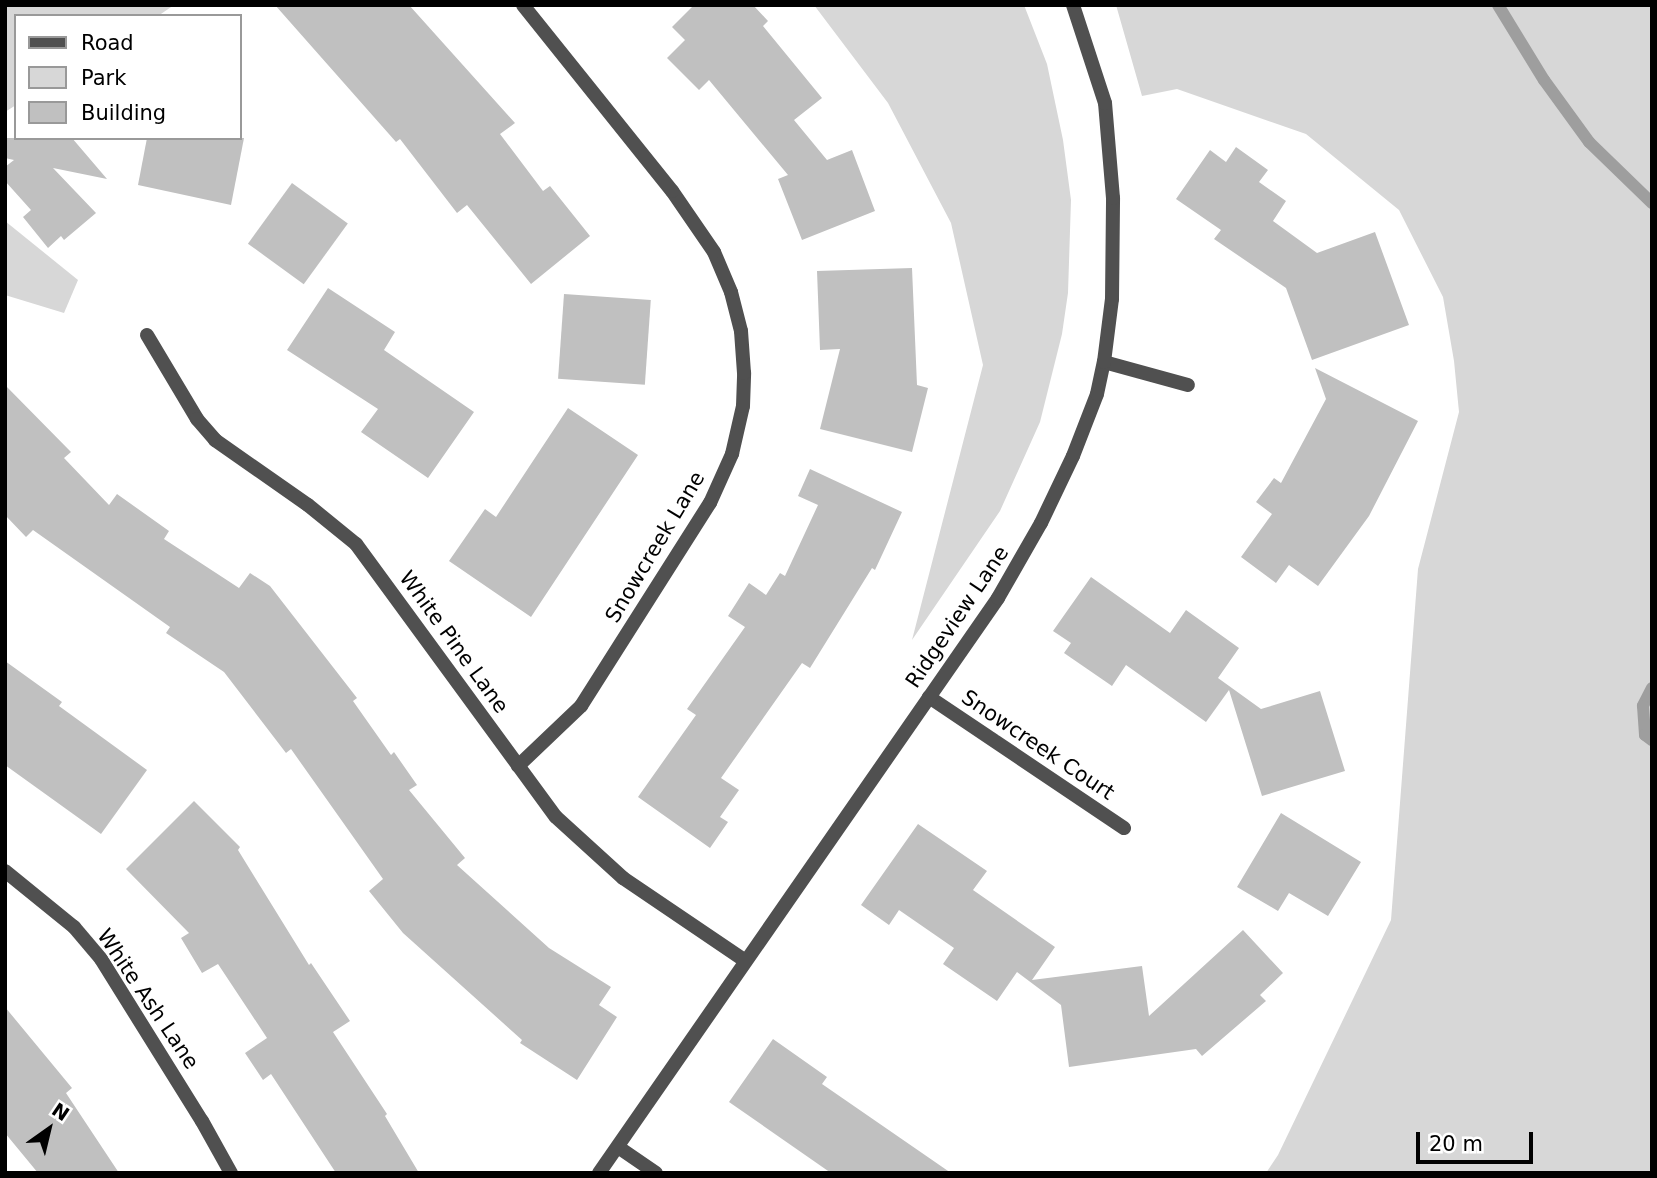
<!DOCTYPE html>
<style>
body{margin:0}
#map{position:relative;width:1657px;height:1178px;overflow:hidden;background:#fff;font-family:"DejaVu Sans",sans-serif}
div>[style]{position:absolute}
.green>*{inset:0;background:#d7d7d7}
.stream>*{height:12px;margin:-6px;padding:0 6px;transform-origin:6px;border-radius:6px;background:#9e9e9e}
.building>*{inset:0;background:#c0c0c0;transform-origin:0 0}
.minor>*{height:14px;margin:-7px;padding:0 7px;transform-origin:7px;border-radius:7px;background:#505050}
span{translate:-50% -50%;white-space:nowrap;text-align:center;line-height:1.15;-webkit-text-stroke:5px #fff;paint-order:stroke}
.street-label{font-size:21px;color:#000}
.frame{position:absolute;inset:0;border:7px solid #000;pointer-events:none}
.legend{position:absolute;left:14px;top:14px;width:228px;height:126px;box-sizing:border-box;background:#fff;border:2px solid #999;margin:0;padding:9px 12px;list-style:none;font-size:21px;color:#000}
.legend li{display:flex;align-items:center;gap:14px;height:35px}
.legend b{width:35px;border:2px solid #999}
.north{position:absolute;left:14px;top:1094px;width:70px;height:70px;-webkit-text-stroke:5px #fff;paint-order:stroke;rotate:34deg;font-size:19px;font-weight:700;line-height:28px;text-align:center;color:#000}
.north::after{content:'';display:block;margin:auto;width:24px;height:32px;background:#000;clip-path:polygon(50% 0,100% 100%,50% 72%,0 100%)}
.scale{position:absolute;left:1416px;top:1132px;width:117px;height:32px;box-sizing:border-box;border:4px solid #000;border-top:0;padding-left:9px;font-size:21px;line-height:24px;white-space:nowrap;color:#000;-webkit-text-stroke:5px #fff;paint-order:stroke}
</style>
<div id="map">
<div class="green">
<div style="clip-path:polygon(5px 5px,174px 5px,158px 16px,16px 16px,16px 105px,5px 112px)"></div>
<div style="clip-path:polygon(814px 5px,1024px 5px,1047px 64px,1063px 140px,1071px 200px,1068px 293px,1062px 334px,1040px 422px,1000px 511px,912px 640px,983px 365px,951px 223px,888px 103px)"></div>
<div style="clip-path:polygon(1116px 5px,1652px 5px,1652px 1173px,1266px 1173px,1278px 1155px,1391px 920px,1418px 569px,1459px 412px,1454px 361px,1443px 297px,1399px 210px,1306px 134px,1177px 89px,1142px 96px)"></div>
<div style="clip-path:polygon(5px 221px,78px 280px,64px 313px,5px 295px)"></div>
</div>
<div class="stream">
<div style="left:1498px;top:5px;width:88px;rotate:58.5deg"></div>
<div style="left:1544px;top:80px;width:77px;rotate:54deg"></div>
<div style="left:1589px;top:142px;width:88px;rotate:44.1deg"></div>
<div style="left:1652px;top:688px;width:20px;rotate:117deg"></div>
<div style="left:1643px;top:706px;width:29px;rotate:86deg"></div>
<div style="left:1645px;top:735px;width:9px;rotate:36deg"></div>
</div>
<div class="building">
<div style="clip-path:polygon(275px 5px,409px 5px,515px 123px,500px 134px,543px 191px,550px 186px,590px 236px,531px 284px,467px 205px,457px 213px,400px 139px,396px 142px)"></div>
<div style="clip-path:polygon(694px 5px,753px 5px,768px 21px,763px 26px,822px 98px,794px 120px,827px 160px,852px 150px,875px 211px,802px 240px,778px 179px,788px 175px,709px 80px,699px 90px,667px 58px,685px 40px,672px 27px)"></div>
<div style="clip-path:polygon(5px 138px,72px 138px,107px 179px,53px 168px,96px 213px,64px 240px,61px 236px,48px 248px,23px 217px,31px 210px,5px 181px,5px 167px,14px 160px,5px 158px)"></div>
<div style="clip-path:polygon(147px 138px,244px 138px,231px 205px,138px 185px)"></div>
<div style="clip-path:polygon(1236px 147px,1268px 170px,1259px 182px,1286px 201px,1273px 221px,1317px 253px,1375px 232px,1409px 325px,1312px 360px,1286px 288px,1214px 239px,1221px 230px,1176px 199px,1210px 150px,1226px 162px)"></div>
<div style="left:292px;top:183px;width:69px;height:75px;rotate:36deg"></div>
<div style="clip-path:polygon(912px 268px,917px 385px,928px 388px,912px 452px,820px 429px,840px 349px,820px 350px,817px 271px)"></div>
<div style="clip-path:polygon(328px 288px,395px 332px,384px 350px,474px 412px,428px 478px,361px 432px,378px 409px,287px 350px)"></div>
<div style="left:564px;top:294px;width:87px;height:85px;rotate:4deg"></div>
<div style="clip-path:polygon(1315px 368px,1418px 421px,1369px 516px,1318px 586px,1289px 565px,1276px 583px,1241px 557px,1272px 514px,1256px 502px,1274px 478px,1281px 483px,1326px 399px)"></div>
<div style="clip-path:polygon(5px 385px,71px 452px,64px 458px,109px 505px,117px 494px,169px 531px,164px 539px,239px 588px,250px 573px,270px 586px,357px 698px,353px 701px,391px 755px,394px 752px,417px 785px,409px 790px,465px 858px,457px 865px,549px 948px,611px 987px,599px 1005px,617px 1017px,577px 1080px,520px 1043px,522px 1040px,403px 933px,369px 891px,383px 879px,291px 749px,286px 753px,224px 672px,166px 633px,170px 627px,33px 530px,26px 537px,5px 515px)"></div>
<div style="clip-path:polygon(568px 408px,638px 455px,531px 617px,449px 561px,485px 509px,496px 517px)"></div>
<div style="clip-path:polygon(810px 469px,902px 512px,875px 570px,872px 568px,810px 668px,802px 663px,721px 778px,739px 790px,720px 817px,728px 822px,710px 848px,638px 797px,696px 715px,687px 709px,745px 627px,728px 616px,749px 583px,766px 595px,780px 573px,785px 576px,818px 505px,798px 496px)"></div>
<div style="clip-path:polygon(1091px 577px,1170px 633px,1186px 610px,1239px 648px,1218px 678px,1261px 709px,1320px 691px,1345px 771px,1262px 796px,1229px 690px,1206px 722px,1126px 665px,1112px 686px,1064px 653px,1071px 643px,1053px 631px)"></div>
<div style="clip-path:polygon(5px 661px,62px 702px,59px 706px,147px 770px,101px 834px,5px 765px)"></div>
<div style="clip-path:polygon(194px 801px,240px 847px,238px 850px,309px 965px,311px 963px,350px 1021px,333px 1032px,387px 1114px,385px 1116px,419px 1173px,336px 1173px,271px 1074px,263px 1080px,245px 1053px,267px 1038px,218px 964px,202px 973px,181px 938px,189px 933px,126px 869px)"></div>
<div style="clip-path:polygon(1281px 813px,1361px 862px,1328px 916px,1289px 893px,1278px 911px,1237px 887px)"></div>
<div style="clip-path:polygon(918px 824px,987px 871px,973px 890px,1055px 947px,1032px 980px,1142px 966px,1149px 1016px,1243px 930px,1283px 973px,1260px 995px,1266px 1001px,1202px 1056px,1196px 1049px,1069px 1067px,1061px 1005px,1017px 972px,997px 1001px,943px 964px,954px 948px,899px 910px,889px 925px,861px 905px)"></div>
<div style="clip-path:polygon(5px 1007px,72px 1088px,66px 1093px,119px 1173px,38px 1173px,5px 1133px)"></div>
<div style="clip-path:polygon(773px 1039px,827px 1077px,822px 1084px,951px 1173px,831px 1173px,729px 1102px)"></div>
</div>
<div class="minor">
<div style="left:147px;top:335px;width:98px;rotate:59.2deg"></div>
<div style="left:197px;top:419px;width:28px;rotate:49deg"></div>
<div style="left:215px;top:440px;width:113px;rotate:35deg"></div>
<div style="left:308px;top:505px;width:62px;rotate:39.1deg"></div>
<div style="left:356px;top:544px;width:338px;rotate:53.8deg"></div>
<div style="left:556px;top:817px;width:91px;rotate:42.3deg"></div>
<div style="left:623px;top:878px;width:146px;rotate:34.1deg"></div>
<div style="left:1104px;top:362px;width:87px;rotate:15.3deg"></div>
<div style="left:929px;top:697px;width:235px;rotate:33.9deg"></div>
<div style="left:518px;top:766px;width:87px;rotate:-43.6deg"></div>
<div style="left:581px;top:706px;width:241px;rotate:-57.6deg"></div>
<div style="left:710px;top:503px;width:54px;rotate:-65.8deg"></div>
<div style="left:732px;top:454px;width:49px;rotate:-77.1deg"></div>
<div style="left:743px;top:406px;width:33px;rotate:-88deg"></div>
<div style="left:744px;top:373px;width:42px;rotate:-94.1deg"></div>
<div style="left:741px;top:331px;width:40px;rotate:-104.4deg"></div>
<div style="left:731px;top:292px;width:43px;rotate:-113deg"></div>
<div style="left:714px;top:252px;width:74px;rotate:-124.5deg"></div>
<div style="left:672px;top:191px;width:238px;rotate:-128.7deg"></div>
<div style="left:5px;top:871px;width:89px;rotate:39.1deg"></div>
<div style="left:74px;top:927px;width:42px;rotate:49.8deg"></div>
<div style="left:101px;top:959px;width:191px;rotate:58.1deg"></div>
<div style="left:202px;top:1121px;width:60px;rotate:60.9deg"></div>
<div style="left:618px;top:1147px;width:46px;rotate:34.4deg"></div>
<div style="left:599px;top:1173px;width:700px;rotate:-55.24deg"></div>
<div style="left:998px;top:598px;width:86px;rotate:-60.2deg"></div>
<div style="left:1041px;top:523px;width:74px;rotate:-64.5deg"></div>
<div style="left:1073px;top:456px;width:66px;rotate:-68.8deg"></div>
<div style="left:1097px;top:394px;width:33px;rotate:-78deg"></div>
<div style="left:1104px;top:362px;width:64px;rotate:-82.8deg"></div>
<div style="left:1112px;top:299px;width:101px;rotate:-89.4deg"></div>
<div style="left:1113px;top:198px;width:95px;rotate:-94.8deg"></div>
<div style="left:1105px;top:103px;width:103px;rotate:-108.1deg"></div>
</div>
<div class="street-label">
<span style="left:655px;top:547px;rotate:-59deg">Snowcreek Lane</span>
<span style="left:957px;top:617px;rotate:-56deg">Ridgeview Lane</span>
<span style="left:454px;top:642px;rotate:54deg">White Pine Lane</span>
<span style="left:1038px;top:745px;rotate:34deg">Snowcreek Court</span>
<span style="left:148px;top:999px;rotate:56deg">White Ash Lane</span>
</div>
<div class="frame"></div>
<ul class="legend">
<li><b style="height:9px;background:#505050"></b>Road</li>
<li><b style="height:19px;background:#d7d7d7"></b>Park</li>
<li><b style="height:19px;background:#c0c0c0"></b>Building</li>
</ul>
<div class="north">N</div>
<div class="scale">20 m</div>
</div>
